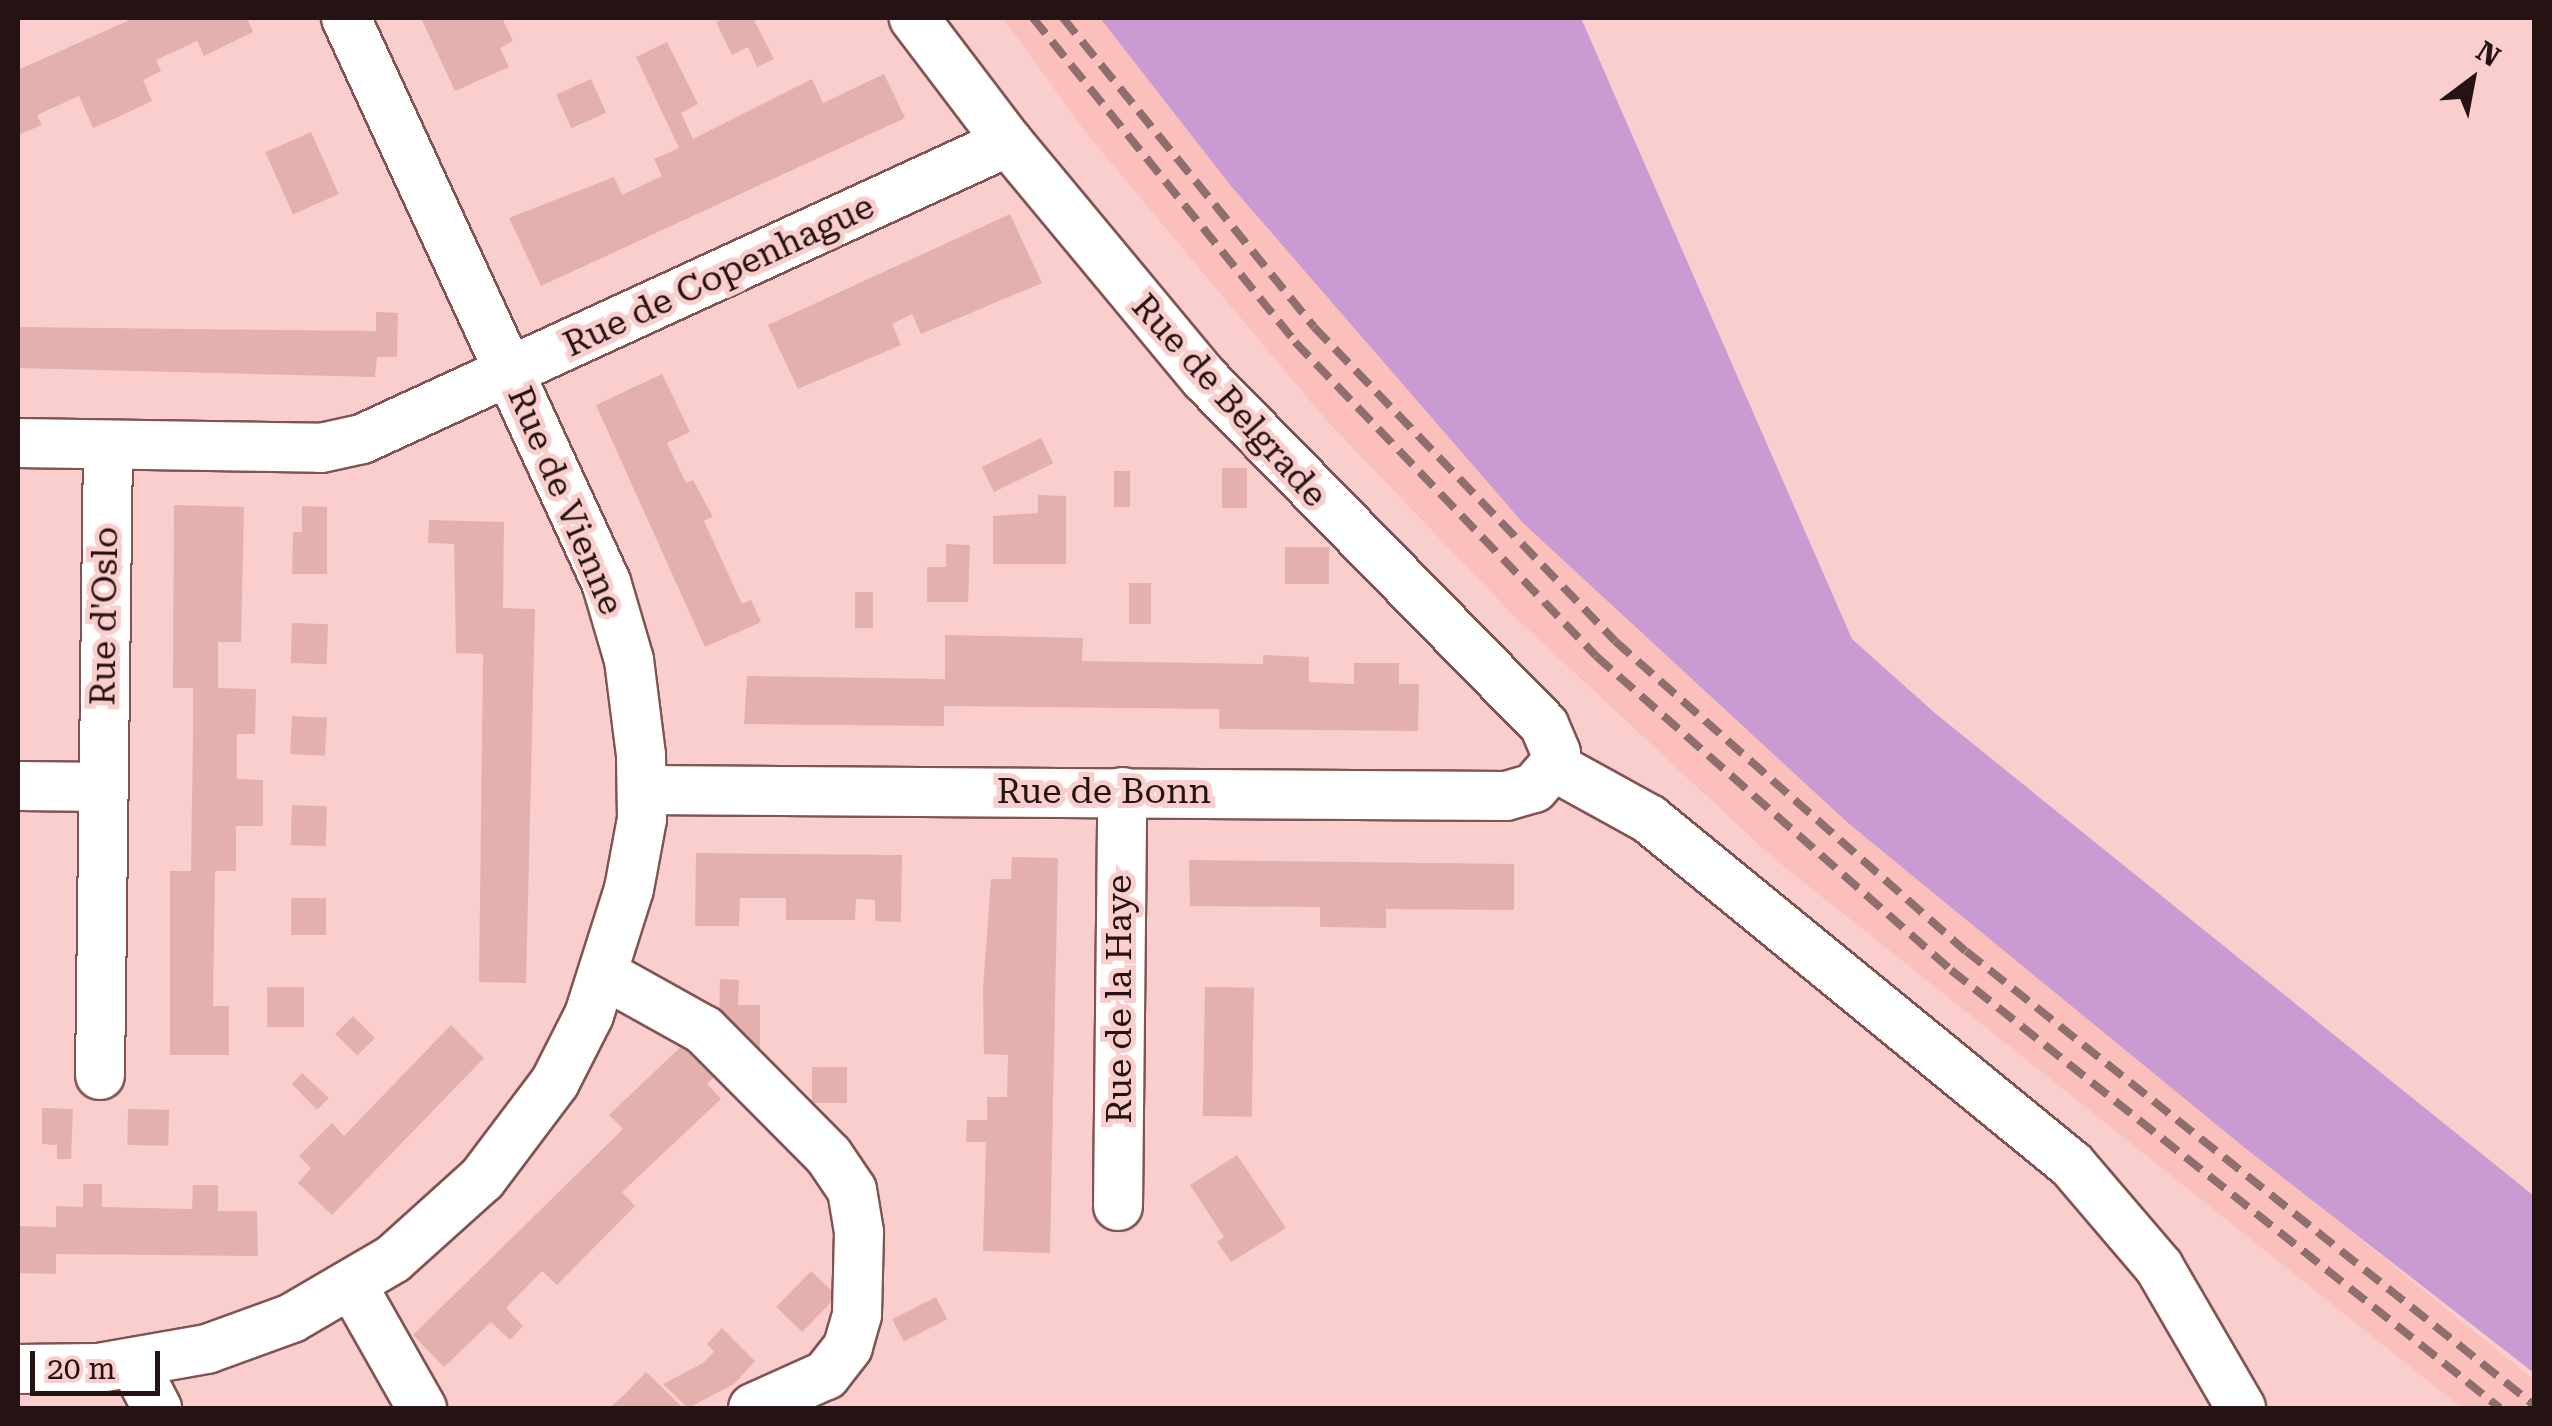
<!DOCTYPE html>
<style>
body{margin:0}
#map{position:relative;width:2552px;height:1426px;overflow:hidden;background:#f9cecc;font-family:"Roboto Serif",serif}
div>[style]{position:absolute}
.built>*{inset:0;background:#fbbfbc}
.green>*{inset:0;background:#ca9bd3}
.building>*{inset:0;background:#e3b0ae;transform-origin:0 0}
.roads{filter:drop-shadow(2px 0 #815453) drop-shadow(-2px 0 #815453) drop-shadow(0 2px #815453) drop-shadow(0 -2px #815453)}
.minor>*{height:48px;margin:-24px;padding:0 24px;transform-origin:24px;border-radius:24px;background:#fff}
.rail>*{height:8px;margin-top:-4px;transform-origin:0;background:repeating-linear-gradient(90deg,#8e6f6e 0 20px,transparent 0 30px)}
span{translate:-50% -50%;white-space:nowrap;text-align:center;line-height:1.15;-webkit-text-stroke:10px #f9cecc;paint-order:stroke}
.street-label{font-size:35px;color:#251313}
.frame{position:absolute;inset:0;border:20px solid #251313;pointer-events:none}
.north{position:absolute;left:2422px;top:30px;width:100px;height:100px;-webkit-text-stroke:8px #f9cecc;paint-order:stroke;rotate:32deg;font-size:28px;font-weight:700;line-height:40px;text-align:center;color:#251313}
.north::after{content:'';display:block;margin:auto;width:35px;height:45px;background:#251313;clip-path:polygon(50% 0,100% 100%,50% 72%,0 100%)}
.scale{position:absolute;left:30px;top:1351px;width:130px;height:45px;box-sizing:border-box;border:5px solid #251313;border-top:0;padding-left:12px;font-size:30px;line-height:35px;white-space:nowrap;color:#251313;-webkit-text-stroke:8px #f9cecc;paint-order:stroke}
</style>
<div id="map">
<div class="built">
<div style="clip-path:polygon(1003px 18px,1100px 18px,1231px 186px,1523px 523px,1848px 823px,2534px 1380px,2534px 1408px,2462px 1408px,1770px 855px,1515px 617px,1327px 421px,1087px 134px)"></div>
</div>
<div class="green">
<div style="clip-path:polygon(1100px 18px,1581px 18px,1852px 639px,1936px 714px,2534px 1196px,2534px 1373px,2245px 1148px,1848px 823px,1523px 523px,1231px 186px)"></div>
</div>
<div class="building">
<div style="clip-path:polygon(134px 18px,253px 18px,248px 20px,253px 32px,204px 56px,197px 41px,156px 60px,161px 71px,143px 80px,152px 101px,118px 117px,93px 128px,79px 96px,37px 115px,42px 125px,18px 135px,18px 70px)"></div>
<div style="clip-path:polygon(421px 18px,502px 18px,513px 41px,500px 48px,509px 67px,455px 91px)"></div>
<div style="clip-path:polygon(724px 18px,753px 18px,774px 59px,757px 67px,748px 47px,732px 55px,716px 22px)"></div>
<div style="clip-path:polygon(667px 42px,698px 104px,681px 113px,693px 139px,812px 79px,823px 103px,884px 74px,905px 118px,541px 286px,509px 218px,614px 177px,622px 195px,662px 176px,654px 159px,679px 148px,636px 57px)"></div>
<div style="left:591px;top:79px;width:37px;height:38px;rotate:66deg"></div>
<div style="left:311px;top:132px;width:68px;height:50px;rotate:66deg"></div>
<div style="clip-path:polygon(1010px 214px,1042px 283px,921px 334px,912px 314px,892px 324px,901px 345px,798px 389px,768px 325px)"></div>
<div style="clip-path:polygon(376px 312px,398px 313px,397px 357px,377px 357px,375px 377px,18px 368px,18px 327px,376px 331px)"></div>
<div style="clip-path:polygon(662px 374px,690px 432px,667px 443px,686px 483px,693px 480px,713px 517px,704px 521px,742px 604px,751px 600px,761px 622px,705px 647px,596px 405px)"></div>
<div style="left:1041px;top:438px;width:28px;height:66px;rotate:64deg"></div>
<div style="left:1222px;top:468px;width:25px;height:40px"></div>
<div style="left:1114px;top:471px;width:16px;height:36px"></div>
<div style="clip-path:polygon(1038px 495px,1066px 496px,1066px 564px,993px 564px,993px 516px,1038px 513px)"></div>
<div style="clip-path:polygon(174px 505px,244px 507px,241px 642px,218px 642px,218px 688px,256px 689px,255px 734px,237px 734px,237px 779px,263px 780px,263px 826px,236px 826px,236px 871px,215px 871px,213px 1006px,229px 1006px,229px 1055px,170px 1055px,170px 871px,191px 871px,193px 734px,193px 688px,173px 688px)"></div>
<div style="clip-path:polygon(302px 506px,327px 507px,327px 574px,292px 574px,293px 532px,302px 532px)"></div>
<div style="clip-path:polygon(429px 520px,504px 522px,503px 608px,535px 609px,526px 983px,479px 982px,483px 654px,456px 653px,454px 544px,428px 543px)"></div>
<div style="clip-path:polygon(946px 544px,970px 545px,968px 602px,927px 602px,927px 567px,946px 567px)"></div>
<div style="left:1285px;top:547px;width:44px;height:37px"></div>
<div style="left:1129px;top:583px;width:22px;height:41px"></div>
<div style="left:855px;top:592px;width:18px;height:36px"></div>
<div style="left:292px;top:623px;width:36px;height:40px;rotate:2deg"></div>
<div style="clip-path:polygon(945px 635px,1083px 638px,1082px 661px,1263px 664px,1263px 655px,1309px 657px,1309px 682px,1354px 684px,1354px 663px,1399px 663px,1399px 684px,1419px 684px,1418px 731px,1219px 729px,1219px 709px,1128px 708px,944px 706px,944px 726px,744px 724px,747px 676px,945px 679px)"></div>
<div style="left:292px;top:716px;width:35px;height:38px;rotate:3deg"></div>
<div style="left:292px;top:805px;width:35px;height:40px;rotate:2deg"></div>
<div style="clip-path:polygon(696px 853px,902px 855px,901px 922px,875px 921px,875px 900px,856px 899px,855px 920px,786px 920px,786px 898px,740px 898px,739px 926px,695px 926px)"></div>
<div style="clip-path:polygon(1012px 857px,1058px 858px,1050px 1253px,983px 1251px,986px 1142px,966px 1142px,967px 1120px,987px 1120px,987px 1097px,1007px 1097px,1008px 1055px,984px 1054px,983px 988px,991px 879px,1011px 879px)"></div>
<div style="clip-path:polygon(1189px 860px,1514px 864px,1514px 910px,1386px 909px,1386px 928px,1320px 927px,1320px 907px,1190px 906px)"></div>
<div style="left:291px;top:898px;width:35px;height:37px"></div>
<div style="clip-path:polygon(720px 979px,739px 980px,738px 1005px,760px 1005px,760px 1051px,738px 1051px,738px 1030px,719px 1029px)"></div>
<div style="left:267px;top:987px;width:37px;height:40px"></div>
<div style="left:1205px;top:987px;width:49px;height:129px;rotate:1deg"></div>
<div style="left:353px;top:1016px;width:31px;height:25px;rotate:45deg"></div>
<div style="clip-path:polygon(451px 1025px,484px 1058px,332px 1215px,298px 1183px,311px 1168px,299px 1156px,332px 1123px,344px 1136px)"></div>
<div style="clip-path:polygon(689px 1039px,720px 1071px,707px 1084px,721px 1099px,622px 1192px,635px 1206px,557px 1285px,542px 1271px,506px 1308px,523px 1326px,510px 1340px,491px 1322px,444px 1367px,413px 1335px,623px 1129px,609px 1115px)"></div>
<div style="left:812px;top:1067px;width:35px;height:36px"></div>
<div style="clip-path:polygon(302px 1073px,329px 1098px,317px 1110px,292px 1084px)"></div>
<div style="clip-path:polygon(42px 1108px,73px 1109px,71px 1159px,57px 1159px,57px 1145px,42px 1144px)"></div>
<div style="left:128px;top:1109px;width:41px;height:36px;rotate:1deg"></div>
<div style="clip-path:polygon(1237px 1155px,1286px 1228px,1231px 1262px,1217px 1242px,1224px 1237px,1190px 1185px)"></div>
<div style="clip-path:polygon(83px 1184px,102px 1184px,102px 1207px,192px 1209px,193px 1185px,218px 1185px,218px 1211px,257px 1211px,258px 1256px,56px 1254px,56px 1274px,18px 1273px,18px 1226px,56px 1227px,56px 1206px,83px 1207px)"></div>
<div style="left:811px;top:1271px;width:36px;height:50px;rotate:44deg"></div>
<div style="left:936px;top:1297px;width:25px;height:49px;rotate:63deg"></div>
<div style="clip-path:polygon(722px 1328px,755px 1361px,734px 1384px,688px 1408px,663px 1384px,703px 1363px,714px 1352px,707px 1344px)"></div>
<div style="clip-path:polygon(646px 1372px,683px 1408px,609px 1408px,625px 1394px)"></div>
</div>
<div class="roads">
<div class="minor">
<div style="left:18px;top:443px;width:303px;rotate:0.9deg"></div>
<div style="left:321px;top:448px;width:42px;rotate:-12.4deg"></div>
<div style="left:362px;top:439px;width:711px;rotate:-24.69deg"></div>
<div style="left:1553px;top:766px;width:110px;rotate:28.9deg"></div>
<div style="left:1649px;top:819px;width:546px;rotate:39.28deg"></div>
<div style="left:2072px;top:1165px;width:134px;rotate:49.5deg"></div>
<div style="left:2159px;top:1267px;width:163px;rotate:59.8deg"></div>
<div style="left:18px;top:786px;width:86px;rotate:0.7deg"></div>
<div style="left:643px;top:790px;width:863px;rotate:0.4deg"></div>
<div style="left:1506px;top:796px;width:29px;rotate:-16deg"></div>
<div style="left:1534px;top:788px;width:29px;rotate:-49deg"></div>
<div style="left:1553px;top:766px;width:13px;rotate:-77deg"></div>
<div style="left:1556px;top:753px;width:30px;rotate:-113deg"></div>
<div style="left:1544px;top:725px;width:484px;rotate:-134.4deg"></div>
<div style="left:1205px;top:379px;width:308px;rotate:-129.7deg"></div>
<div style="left:1008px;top:142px;width:156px;rotate:-127.2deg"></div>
<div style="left:605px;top:975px;width:113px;rotate:29.1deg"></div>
<div style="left:704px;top:1030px;width:177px;rotate:45.2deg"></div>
<div style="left:829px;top:1156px;width:41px;rotate:55.9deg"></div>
<div style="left:852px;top:1190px;width:43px;rotate:80.5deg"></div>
<div style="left:859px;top:1232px;width:83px;rotate:91.4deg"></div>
<div style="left:857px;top:1315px;width:33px;rotate:106deg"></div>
<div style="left:848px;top:1347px;width:36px;rotate:128deg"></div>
<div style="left:826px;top:1375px;width:80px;rotate:155.7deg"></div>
<div style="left:100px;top:1075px;width:630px;rotate:-89.27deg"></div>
<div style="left:1118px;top:1206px;width:414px;rotate:-89.4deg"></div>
<div style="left:352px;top:1285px;width:142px;rotate:60.4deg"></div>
<div style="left:134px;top:1364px;width:50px;rotate:62.4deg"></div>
<div style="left:18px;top:1369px;width:81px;rotate:-0.7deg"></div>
<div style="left:99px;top:1368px;width:110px;rotate:-10deg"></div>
<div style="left:207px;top:1349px;width:90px;rotate:-20deg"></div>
<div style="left:292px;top:1318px;width:117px;rotate:-30.3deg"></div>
<div style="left:393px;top:1259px;width:120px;rotate:-42deg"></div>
<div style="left:482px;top:1179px;width:121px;rotate:-53deg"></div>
<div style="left:555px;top:1082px;width:75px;rotate:-63.1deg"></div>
<div style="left:589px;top:1015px;width:132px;rotate:-72.4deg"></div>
<div style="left:629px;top:889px;width:71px;rotate:-79.5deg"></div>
<div style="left:642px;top:819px;width:64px;rotate:-90.9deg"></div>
<div style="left:641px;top:755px;width:96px;rotate:-97.2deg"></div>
<div style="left:629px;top:660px;width:81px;rotate:-106.4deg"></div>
<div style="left:606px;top:582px;width:621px;rotate:-114.75deg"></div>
</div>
</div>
<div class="rail">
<div style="left:1033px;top:18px;width:417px;rotate:51deg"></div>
<div style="left:1295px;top:342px;width:435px;rotate:46.2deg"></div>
<div style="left:1596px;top:656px;width:474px;rotate:41.5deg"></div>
<div style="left:1951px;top:970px;width:702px;rotate:38.58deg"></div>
<div style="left:1063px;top:18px;width:398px;rotate:50.9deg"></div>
<div style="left:1314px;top:327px;width:435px;rotate:46.2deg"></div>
<div style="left:1615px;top:641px;width:468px;rotate:41.5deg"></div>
<div style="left:1966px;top:951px;width:727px;rotate:38.64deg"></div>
</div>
<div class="street-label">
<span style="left:719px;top:276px;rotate:-25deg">Rue de Copenhague</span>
<span style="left:1229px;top:401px;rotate:48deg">Rue de Belgrade</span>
<span style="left:565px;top:501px;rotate:67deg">Rue de Vienne</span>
<span style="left:105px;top:616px;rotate:-89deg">Rue d'Oslo</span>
<span style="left:1104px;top:792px">Rue de Bonn</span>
<span style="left:1120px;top:999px;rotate:-90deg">Rue de la Haye</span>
</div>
<div class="frame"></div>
<div class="north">N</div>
<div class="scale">20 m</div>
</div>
